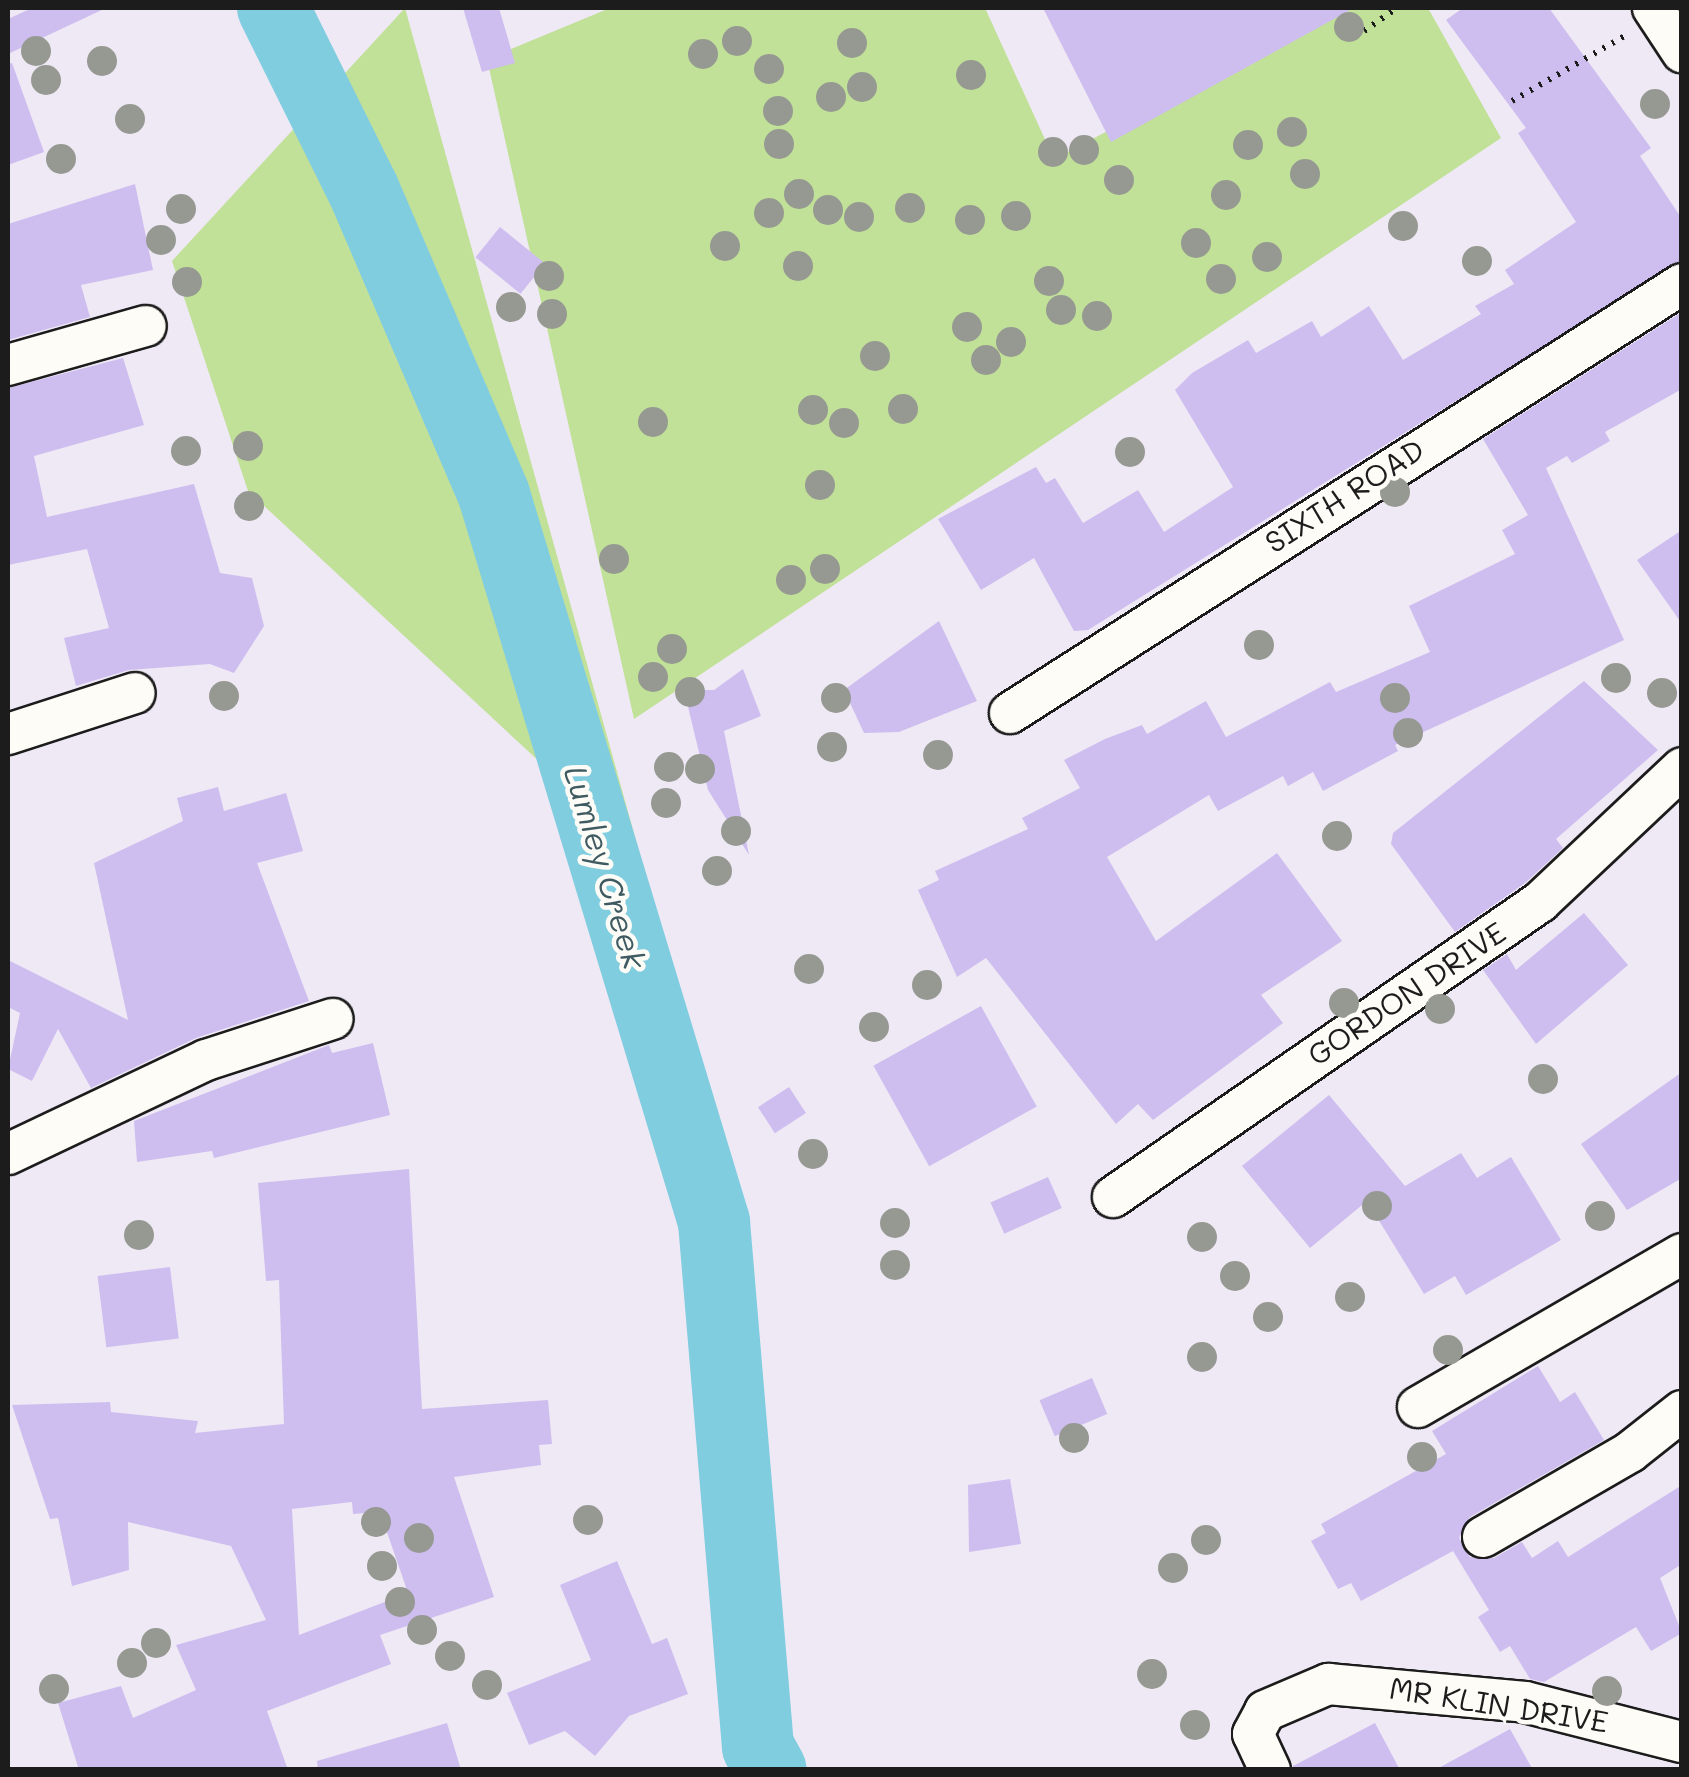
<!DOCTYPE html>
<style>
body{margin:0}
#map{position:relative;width:1689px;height:1777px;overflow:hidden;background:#efe9f5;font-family:Mali,sans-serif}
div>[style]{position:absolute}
.green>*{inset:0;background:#c1e098}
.river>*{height:72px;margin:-36px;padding:0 36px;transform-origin:36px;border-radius:36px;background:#81cde0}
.building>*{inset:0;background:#cebeef;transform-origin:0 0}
.path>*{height:6px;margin-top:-3px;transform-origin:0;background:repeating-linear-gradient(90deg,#1c1c1c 0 2.5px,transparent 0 10.5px)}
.roads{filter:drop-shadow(2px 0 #1c1c1c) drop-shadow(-2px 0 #1c1c1c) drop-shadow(0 2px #1c1c1c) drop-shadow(0 -2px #1c1c1c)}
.minor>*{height:40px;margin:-20px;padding:0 20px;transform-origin:20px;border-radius:20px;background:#fdfcf7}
.trees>*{width:30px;height:30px;margin:-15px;border-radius:50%;background:#969992}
span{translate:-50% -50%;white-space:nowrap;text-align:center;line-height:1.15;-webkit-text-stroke:9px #fdfcf7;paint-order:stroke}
.street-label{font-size:30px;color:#1c1c1c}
.water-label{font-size:32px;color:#3f5a61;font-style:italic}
.frame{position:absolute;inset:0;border:10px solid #1c1c1c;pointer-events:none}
</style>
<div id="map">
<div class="green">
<div style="clip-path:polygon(405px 8px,640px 855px,248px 491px,172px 261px)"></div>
<div style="clip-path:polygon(610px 8px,985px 8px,1054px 159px,1343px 8px,1428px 8px,1501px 138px,634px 719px,487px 59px)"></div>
</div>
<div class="river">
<div style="left:273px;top:8px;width:202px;rotate:63.6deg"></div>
<div style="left:363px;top:189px;width:333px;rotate:66.8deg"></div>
<div style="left:494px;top:495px;width:760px;rotate:73.16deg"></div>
<div style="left:714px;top:1222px;width:527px;rotate:85.21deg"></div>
<div style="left:758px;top:1747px;width:26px;rotate:61deg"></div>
</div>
<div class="building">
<div style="clip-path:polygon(32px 8px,106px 8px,8px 54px,8px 19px)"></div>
<div style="clip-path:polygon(463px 8px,499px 8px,515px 63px,482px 72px)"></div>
<div style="clip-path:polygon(1043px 8px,1354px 8px,1111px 142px)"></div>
<div style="clip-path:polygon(1463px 8px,1549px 8px,1651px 148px,1640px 156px,1682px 219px,1682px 260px,1088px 630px,1074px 631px,1034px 558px,981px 590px,938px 519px,1036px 467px,1046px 483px,1055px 478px,1083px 523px,1138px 490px,1164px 532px,1233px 487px,1175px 390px,1192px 373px,1248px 340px,1256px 353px,1312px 321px,1321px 337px,1369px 306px,1403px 360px,1481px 314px,1475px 306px,1514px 284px,1505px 270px,1576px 222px,1518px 133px,1526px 128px,1446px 20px)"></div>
<div style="clip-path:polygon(12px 63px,44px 152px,8px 165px,8px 64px)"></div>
<div style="clip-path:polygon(135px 184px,153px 270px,81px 285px,90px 317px,8px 340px,8px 224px)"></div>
<div style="left:500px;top:227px;width:58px;height:39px;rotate:39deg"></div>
<div style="clip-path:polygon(1682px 312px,1682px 389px,1605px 432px,1610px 441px,1572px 463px,1567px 456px,1546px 468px,1624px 640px,1395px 745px,1398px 751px,1323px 791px,1313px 772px,1288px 786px,1283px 776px,1218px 811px,1209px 795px,1107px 857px,1156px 941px,1277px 853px,1342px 941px,1261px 995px,1283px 1023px,1153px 1120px,1138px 1104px,1116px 1124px,986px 958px,957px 977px,918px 890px,939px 880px,935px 871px,1028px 829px,1022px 818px,1080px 788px,1064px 760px,1105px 739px,1142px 725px,1147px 734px,1206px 701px,1226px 737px,1330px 682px,1336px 692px,1430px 652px,1409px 606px,1515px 554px,1502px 530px,1528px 515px,1483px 439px)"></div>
<div style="clip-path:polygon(123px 358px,144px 425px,34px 456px,47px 517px,194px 484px,220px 573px,252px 578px,264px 626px,234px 673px,210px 664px,129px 670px,76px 686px,64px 638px,109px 628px,87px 549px,8px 565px,8px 388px)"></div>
<div style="clip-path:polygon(1682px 530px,1682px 624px,1637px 560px)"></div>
<div style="clip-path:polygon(939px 621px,977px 701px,899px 732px,864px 733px,844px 690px)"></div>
<div style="clip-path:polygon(743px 669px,761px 716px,724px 731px,749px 855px,708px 790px,684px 690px,714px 690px)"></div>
<div style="clip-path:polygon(1584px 681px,1658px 750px,1556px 839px,1563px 848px,1525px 883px,1455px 932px,1391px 844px,1393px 833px)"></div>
<div style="clip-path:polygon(218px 787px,224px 811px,286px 793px,303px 851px,257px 863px,309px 1001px,196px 1038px,91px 1088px,58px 1029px,32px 1081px,8px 1069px,20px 1013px,8px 1007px,8px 960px,128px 1020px,94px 863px,183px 821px,177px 798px)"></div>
<div style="clip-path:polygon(1584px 913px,1628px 965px,1536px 1044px,1483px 970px,1507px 954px,1516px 970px)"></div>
<div style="left:981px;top:1006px;width:115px;height:123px;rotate:61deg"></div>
<div style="clip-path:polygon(373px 1043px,390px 1115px,214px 1158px,212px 1151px,137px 1162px,134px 1121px,329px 1045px,332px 1053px)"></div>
<div style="clip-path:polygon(1682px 1072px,1682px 1178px,1627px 1210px,1581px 1144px)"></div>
<div style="left:789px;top:1087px;width:31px;height:37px;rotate:57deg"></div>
<div style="clip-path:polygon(1329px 1095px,1405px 1186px,1461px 1153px,1477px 1178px,1511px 1157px,1561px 1240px,1466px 1295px,1455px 1276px,1424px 1294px,1367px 1201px,1310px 1248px,1242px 1166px)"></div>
<div style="clip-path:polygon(evenodd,409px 1169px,422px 1409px,548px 1400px,552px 1444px,539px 1445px,541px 1465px,454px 1477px,494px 1597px,380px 1635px,391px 1664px,267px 1711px,288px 1770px,79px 1770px,58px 1703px,121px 1686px,133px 1718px,196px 1690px,176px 1645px,266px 1620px,231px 1546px,128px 1522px,129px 1570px,72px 1586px,58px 1518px,50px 1519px,12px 1405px,110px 1402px,111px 1412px,198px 1421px,195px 1433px,284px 1424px,279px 1280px,266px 1281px,258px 1183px,409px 1169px,352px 1502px,353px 1514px,380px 1512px,408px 1593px,299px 1635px,292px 1509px,352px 1502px)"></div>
<div style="left:1048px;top:1177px;width:34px;height:63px;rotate:66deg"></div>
<div style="left:170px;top:1267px;width:72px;height:73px;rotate:83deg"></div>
<div style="clip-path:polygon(1538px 1366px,1560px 1402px,1575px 1392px,1604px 1440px,1470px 1517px,1459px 1538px,1470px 1557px,1494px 1558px,1522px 1542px,1532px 1558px,1558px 1541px,1568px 1557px,1682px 1485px,1682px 1564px,1660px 1578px,1682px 1633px,1651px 1651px,1636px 1627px,1544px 1682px,1530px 1679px,1510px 1646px,1500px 1652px,1478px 1617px,1489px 1610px,1453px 1551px,1361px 1601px,1351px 1583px,1338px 1589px,1311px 1541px,1326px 1533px,1321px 1524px,1446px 1454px,1432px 1431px)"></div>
<div style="left:1092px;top:1378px;width:39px;height:57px;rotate:67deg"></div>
<div style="clip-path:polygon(1010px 1479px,1021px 1544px,969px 1552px,968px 1485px)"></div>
<div style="clip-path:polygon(617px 1561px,652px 1644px,667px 1638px,688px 1694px,629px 1716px,595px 1756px,565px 1731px,529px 1745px,507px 1693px,591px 1660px,560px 1585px)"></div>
<div style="clip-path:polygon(447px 1723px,461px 1770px,318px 1770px,317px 1761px)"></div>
<div style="clip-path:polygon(1375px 1723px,1400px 1770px,1293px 1770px,1293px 1766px)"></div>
<div style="clip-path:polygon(1510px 1729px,1533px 1770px,1435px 1770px)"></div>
</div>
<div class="path">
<div style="left:1364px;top:31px;width:40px;rotate:-34.9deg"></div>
<div style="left:1512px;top:101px;width:134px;rotate:-30deg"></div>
</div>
<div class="roads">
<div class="minor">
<div style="left:1653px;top:8px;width:53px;rotate:56.6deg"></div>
<div style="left:8px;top:365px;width:143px;rotate:-15.8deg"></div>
<div style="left:1010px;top:713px;width:797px;rotate:-32.55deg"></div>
<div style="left:8px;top:734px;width:133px;rotate:-17.9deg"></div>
<div style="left:8px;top:1154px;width:219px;rotate:-25.4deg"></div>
<div style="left:206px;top:1060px;width:133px;rotate:-18deg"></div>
<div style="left:1113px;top:1197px;width:519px;rotate:-34.64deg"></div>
<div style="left:1540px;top:902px;width:195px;rotate:-43.3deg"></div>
<div style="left:1418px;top:1407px;width:305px;rotate:-30.1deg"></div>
<div style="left:1483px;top:1537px;width:170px;rotate:-30deg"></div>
<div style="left:1630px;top:1452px;width:66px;rotate:-38.3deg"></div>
<div style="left:1270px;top:1770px;width:40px;rotate:-115deg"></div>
<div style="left:1253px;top:1734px;width:26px;rotate:-62deg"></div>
<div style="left:1265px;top:1711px;width:69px;rotate:-23.2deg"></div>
<div style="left:1328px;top:1684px;width:198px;rotate:5.2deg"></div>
<div style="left:1525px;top:1702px;width:162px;rotate:14.3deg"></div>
</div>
</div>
<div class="trees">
<div style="left:1349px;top:27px"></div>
<div style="left:737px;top:41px"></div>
<div style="left:852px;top:43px"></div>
<div style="left:36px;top:51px"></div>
<div style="left:703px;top:54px"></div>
<div style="left:102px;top:61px"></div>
<div style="left:769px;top:69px"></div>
<div style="left:971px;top:75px"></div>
<div style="left:46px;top:80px"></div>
<div style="left:862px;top:87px"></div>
<div style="left:831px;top:97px"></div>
<div style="left:1655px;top:104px"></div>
<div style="left:778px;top:111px"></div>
<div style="left:130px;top:119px"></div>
<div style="left:1292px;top:132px"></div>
<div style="left:779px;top:144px"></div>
<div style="left:1248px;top:145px"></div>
<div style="left:1084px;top:150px"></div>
<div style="left:1053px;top:152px"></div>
<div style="left:61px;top:159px"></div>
<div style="left:1305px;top:174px"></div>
<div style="left:1119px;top:180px"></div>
<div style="left:799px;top:194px"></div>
<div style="left:1226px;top:195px"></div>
<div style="left:910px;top:208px"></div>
<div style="left:181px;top:209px"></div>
<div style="left:828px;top:210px"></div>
<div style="left:769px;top:213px"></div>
<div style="left:1016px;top:216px"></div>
<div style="left:859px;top:217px"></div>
<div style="left:970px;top:220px"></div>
<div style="left:1403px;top:226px"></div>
<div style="left:161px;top:240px"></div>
<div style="left:1196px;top:243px"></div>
<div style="left:725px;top:246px"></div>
<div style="left:1267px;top:257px"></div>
<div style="left:1477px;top:261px"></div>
<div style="left:798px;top:266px"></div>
<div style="left:549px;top:276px"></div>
<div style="left:1221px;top:279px"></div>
<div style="left:1049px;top:281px"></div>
<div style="left:187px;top:282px"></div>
<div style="left:511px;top:307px"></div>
<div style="left:1061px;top:310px"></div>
<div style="left:552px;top:314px"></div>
<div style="left:1097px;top:316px"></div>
<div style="left:967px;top:327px"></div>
<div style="left:1011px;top:342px"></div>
<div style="left:875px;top:356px"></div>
<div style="left:986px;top:360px"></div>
<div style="left:903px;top:409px"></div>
<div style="left:813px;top:410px"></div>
<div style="left:653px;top:422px"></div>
<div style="left:844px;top:423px"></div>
<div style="left:248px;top:446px"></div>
<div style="left:186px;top:451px"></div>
<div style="left:1130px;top:452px"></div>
<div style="left:820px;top:485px"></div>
<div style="left:1395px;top:492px"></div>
<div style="left:249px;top:506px"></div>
<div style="left:614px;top:559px"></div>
<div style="left:825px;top:569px"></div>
<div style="left:791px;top:580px"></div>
<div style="left:1259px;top:645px"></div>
<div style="left:672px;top:649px"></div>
<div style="left:653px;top:677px"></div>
<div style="left:1616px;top:678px"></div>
<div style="left:690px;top:692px"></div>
<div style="left:1662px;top:693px"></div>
<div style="left:224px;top:696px"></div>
<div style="left:836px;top:698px"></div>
<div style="left:1395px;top:698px"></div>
<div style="left:1408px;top:733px"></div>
<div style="left:832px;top:747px"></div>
<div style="left:938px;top:755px"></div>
<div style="left:669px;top:767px"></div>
<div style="left:700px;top:769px"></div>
<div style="left:666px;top:803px"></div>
<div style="left:736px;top:831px"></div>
<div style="left:1337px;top:836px"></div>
<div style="left:717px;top:871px"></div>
<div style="left:809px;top:969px"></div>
<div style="left:927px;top:985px"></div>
<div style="left:1344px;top:1003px"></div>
<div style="left:1440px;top:1009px"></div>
<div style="left:874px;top:1027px"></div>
<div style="left:1543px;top:1079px"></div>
<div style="left:813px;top:1154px"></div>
<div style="left:1377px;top:1206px"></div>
<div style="left:1600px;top:1216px"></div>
<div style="left:895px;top:1223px"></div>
<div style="left:139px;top:1235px"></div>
<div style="left:1202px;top:1237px"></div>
<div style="left:895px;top:1265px"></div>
<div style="left:1235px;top:1276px"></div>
<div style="left:1350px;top:1297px"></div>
<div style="left:1268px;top:1317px"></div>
<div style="left:1448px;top:1350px"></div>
<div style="left:1202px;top:1357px"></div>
<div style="left:1074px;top:1438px"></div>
<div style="left:1422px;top:1457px"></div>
<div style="left:588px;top:1520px"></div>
<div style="left:376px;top:1522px"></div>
<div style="left:419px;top:1538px"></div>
<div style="left:1206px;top:1540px"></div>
<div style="left:382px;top:1566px"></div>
<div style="left:1173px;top:1568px"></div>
<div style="left:400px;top:1602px"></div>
<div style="left:422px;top:1630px"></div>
<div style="left:156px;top:1643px"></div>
<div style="left:450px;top:1656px"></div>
<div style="left:132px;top:1663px"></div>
<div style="left:1152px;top:1674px"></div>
<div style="left:487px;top:1685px"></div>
<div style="left:54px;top:1689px"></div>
<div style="left:1607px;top:1691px"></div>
<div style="left:1195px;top:1725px"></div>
</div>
<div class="street-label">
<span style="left:1344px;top:495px;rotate:-33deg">SIXTH ROAD</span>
<span style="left:1406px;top:993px;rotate:-34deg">GORDON DRIVE</span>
<span style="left:1499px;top:1704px;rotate:9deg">MR KLIN DRIVE</span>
</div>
<div class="water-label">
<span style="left:606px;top:867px;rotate:73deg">Lumley Creek</span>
</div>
<div class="frame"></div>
</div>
